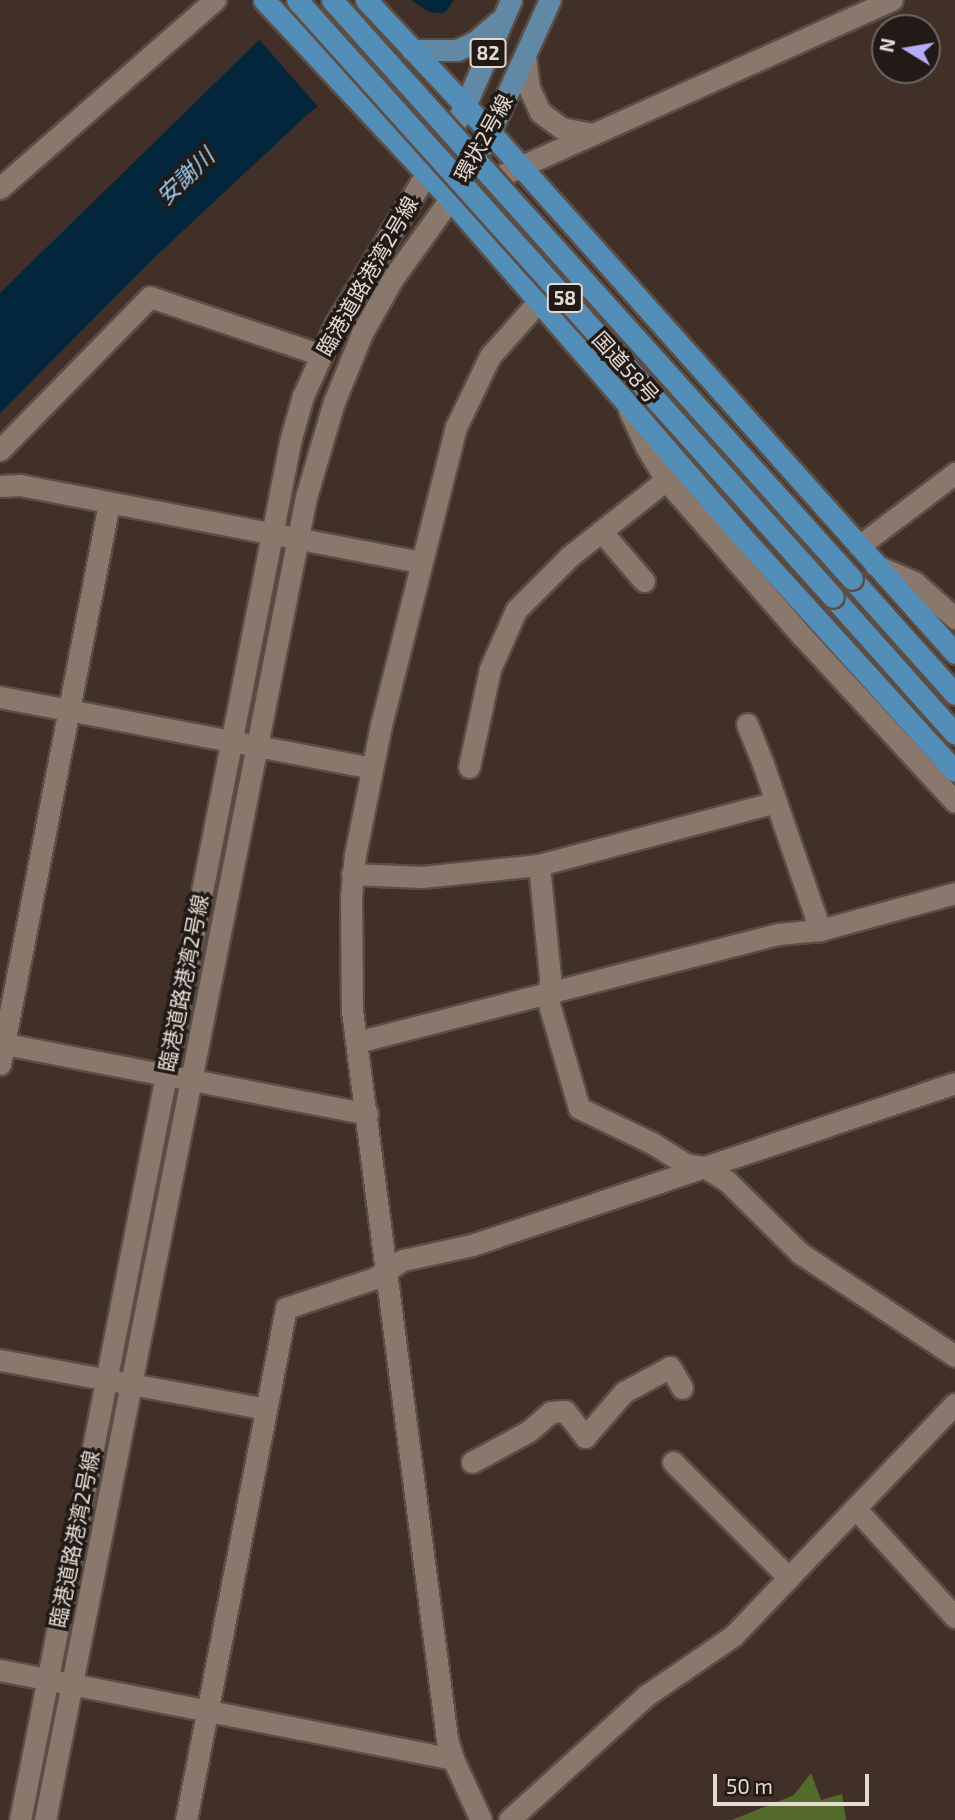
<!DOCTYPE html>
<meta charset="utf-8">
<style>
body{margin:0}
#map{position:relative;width:955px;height:1820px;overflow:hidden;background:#403027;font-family:"Exo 2","Noto Sans JP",sans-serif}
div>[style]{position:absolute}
.forest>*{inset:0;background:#546a2b}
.water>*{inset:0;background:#04263c}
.pier>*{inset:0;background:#403027}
.roads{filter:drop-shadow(2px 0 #5b4e46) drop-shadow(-2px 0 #5b4e46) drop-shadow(0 2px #5b4e46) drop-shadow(0 -2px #5b4e46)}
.minor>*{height:21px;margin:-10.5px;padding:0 10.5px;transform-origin:10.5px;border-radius:10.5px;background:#8a786d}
.tertiary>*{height:21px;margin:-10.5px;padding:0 10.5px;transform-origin:10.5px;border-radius:10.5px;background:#8a786d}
.primary>*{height:21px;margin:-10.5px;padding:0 10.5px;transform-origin:10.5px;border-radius:10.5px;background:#6189a5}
.trunk>*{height:21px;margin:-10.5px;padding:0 10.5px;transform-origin:10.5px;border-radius:10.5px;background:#538eb8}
.bridges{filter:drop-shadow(2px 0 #5b4e46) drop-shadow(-2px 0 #5b4e46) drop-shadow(0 2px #5b4e46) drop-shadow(0 -2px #5b4e46)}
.trunk-bridge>*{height:21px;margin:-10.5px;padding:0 10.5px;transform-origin:10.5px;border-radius:10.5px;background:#538eb8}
span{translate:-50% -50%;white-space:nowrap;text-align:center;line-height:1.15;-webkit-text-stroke:7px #211a16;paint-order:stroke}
.shield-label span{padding:2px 5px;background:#211a16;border:2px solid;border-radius:5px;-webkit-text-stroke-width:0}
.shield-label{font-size:19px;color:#e4d9d3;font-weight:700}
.street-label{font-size:21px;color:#e4d9d3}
.water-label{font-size:23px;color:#9ccdf2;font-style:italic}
.north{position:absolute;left:871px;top:14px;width:70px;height:70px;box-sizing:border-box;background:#211a16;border:2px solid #6f6662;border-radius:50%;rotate:281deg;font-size:19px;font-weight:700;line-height:28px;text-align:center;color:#e4d9d3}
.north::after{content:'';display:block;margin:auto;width:24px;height:32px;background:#b5acf8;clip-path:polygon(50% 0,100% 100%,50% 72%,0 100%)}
.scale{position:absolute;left:713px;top:1774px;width:156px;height:32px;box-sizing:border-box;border:4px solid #e4d9d3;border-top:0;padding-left:9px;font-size:21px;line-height:24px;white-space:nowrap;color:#e4d9d3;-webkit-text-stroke:5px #211a16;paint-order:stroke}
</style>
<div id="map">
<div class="forest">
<div style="clip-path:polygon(811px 1773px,821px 1800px,842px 1794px,846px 1820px,732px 1820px,794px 1795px)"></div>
</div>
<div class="water">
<div style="clip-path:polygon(300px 0,454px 0,446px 11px,309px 113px,153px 259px,0 413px,0 293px)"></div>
</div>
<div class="pier">
<div style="clip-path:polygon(295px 0,411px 0,429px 12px,447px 14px,320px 109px,256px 36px)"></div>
</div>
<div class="roads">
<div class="minor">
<div style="left:525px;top:56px;width:32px;rotate:83deg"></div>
<div style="left:529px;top:88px;width:26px;rotate:65deg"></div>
<div style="left:540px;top:112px;width:26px;rotate:37deg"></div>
<div style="left:561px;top:128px;width:32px;rotate:11deg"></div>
<div style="left:0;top:188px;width:286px;rotate:-41.2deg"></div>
<div style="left:453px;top:197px;width:481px;rotate:-24.2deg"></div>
<div style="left:629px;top:410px;width:38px;rotate:65deg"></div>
<div style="left:645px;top:445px;width:41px;rotate:59deg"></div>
<div style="left:666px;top:480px;width:208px;rotate:48.9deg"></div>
<div style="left:803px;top:637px;width:224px;rotate:47.3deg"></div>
<div style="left:0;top:450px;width:214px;rotate:-45.6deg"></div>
<div style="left:150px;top:297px;width:181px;rotate:18.7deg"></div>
<div style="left:601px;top:531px;width:66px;rotate:49.3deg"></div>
<div style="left:859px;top:546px;width:121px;rotate:-37.2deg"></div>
<div style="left:875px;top:565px;width:43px;rotate:23.6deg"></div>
<div style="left:914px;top:582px;width:55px;rotate:41.3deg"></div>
<div style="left:747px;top:724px;width:43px;rotate:68.2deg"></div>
<div style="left:763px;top:764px;width:176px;rotate:71deg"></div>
<div style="left:469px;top:767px;width:100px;rotate:-77.9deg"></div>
<div style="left:490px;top:669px;width:64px;rotate:-66.2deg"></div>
<div style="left:516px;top:610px;width:76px;rotate:-45deg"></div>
<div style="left:570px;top:556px;width:122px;rotate:-38.4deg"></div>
<div style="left:539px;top:865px;width:114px;rotate:84.4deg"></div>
<div style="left:550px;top:978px;width:26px;rotate:92deg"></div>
<div style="left:549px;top:1004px;width:108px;rotate:73.9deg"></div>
<div style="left:579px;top:1108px;width:81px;rotate:25.6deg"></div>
<div style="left:652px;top:1143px;width:39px;rotate:32deg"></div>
<div style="left:685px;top:1164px;width:19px;rotate:9deg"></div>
<div style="left:704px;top:1167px;width:27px;rotate:31deg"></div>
<div style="left:727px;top:1181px;width:103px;rotate:44.6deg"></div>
<div style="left:800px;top:1253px;width:186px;rotate:33.6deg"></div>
<div style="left:352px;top:874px;width:70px;rotate:2.5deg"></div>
<div style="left:422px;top:877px;width:118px;rotate:-5.9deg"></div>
<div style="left:539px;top:865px;width:244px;rotate:-14.9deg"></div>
<div style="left:357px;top:1042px;width:435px;rotate:-14.4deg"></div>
<div style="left:778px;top:934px;width:42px;rotate:-5.4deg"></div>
<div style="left:820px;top:930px;width:140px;rotate:-15.3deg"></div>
<div style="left:472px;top:1462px;width:65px;rotate:-28.5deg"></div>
<div style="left:529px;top:1431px;width:29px;rotate:-41deg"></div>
<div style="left:551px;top:1412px;width:14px;rotate:-4deg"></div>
<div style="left:565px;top:1411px;width:33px;rotate:52deg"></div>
<div style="left:585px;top:1437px;width:60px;rotate:-49.1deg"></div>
<div style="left:624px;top:1392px;width:52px;rotate:-28.5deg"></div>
<div style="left:670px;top:1367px;width:24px;rotate:60deg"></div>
<div style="left:673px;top:1462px;width:164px;rotate:45deg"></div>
<div style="left:855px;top:1508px;width:148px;rotate:47.5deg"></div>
<div style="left:0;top:1670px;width:462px;rotate:11.1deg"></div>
<div style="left:186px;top:1820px;width:522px;rotate:-78.95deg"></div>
<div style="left:286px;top:1308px;width:94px;rotate:-18.6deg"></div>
<div style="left:375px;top:1278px;width:33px;rotate:-33deg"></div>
<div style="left:403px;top:1260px;width:71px;rotate:-12.3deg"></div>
<div style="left:472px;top:1245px;width:509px;rotate:-18.54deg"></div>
<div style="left:509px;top:1820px;width:186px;rotate:-42.2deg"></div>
<div style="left:647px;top:1695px;width:104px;rotate:-34.5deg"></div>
<div style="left:733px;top:1636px;width:321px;rotate:-46.3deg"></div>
</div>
<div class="tertiary">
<div style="left:0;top:486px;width:20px;rotate:-3deg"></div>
<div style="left:20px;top:485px;width:408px;rotate:10.9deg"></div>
<div style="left:0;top:697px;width:378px;rotate:10.8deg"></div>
<div style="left:0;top:1043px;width:374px;rotate:10.9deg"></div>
<div style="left:0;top:1064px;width:571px;rotate:-79deg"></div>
<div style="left:0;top:1360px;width:270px;rotate:10.4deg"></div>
<div style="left:20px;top:1820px;width:1408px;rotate:-78.91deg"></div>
<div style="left:291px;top:438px;width:44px;rotate:-74.1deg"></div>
<div style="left:303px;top:396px;width:78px;rotate:-65.7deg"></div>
<div style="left:335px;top:325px;width:176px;rotate:-58.9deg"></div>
<div style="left:45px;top:1820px;width:1348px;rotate:-78.84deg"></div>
<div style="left:306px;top:497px;width:99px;rotate:-73.6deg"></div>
<div style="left:334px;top:402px;width:74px;rotate:-67.9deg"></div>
<div style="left:362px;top:333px;width:63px;rotate:-60.6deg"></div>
<div style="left:393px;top:278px;width:97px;rotate:-54.2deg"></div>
<div style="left:481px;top:1820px;width:67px;rotate:-114.7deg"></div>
<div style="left:453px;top:1759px;width:21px;rotate:-107deg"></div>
<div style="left:447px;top:1739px;width:734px;rotate:-97.43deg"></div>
<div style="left:352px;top:1011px;width:114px;rotate:-90.5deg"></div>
<div style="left:351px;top:897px;width:42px;rotate:-84.6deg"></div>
<div style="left:355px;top:855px;width:133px;rotate:-78.7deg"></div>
<div style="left:381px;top:725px;width:307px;rotate:-75.9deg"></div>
<div style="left:456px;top:427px;width:79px;rotate:-64.4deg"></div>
<div style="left:490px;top:356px;width:74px;rotate:-48.3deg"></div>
</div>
<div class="primary">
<div style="left:412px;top:50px;width:45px"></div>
<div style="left:457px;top:50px;width:21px;rotate:-25deg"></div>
<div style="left:476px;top:41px;width:29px;rotate:-41deg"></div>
<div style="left:429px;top:169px;width:73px;rotate:-60.3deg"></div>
<div style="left:465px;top:106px;width:116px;rotate:-66.5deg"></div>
<div style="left:452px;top:195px;width:74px;rotate:-58.9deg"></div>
<div style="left:490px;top:132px;width:145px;rotate:-65.6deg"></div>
</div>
<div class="trunk">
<div style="left:264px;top:0;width:272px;rotate:46.9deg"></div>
<div style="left:450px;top:199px;width:442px;rotate:49.1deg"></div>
<div style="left:739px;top:533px;width:321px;rotate:47.8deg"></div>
<div style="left:366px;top:0;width:181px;rotate:46.8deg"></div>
<div style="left:490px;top:132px;width:698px;rotate:48.25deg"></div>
<div style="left:852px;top:579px;width:154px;rotate:48.2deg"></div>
<div style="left:833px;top:597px;width:183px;rotate:48.3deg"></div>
</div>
</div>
<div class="bridges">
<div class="trunk-bridge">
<div style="left:297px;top:0;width:802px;rotate:48.08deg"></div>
<div style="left:332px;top:0;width:778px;rotate:48.07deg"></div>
</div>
</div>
<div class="shield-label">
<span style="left:488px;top:53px">82</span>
<span style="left:565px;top:298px">58</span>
</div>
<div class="street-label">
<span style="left:483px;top:138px;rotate:-61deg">環状2号線</span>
<span style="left:367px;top:276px;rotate:-60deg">臨港道路港湾2号線</span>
<span style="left:626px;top:367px;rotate:48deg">国道58号</span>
<span style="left:183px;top:983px;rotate:-79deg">臨港道路港湾2号線</span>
<span style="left:74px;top:1539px;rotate:-79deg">臨港道路港湾2号線</span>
</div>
<div class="water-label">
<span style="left:185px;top:176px;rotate:-44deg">安謝川</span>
</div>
<div class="north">N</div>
<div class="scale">50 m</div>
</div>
